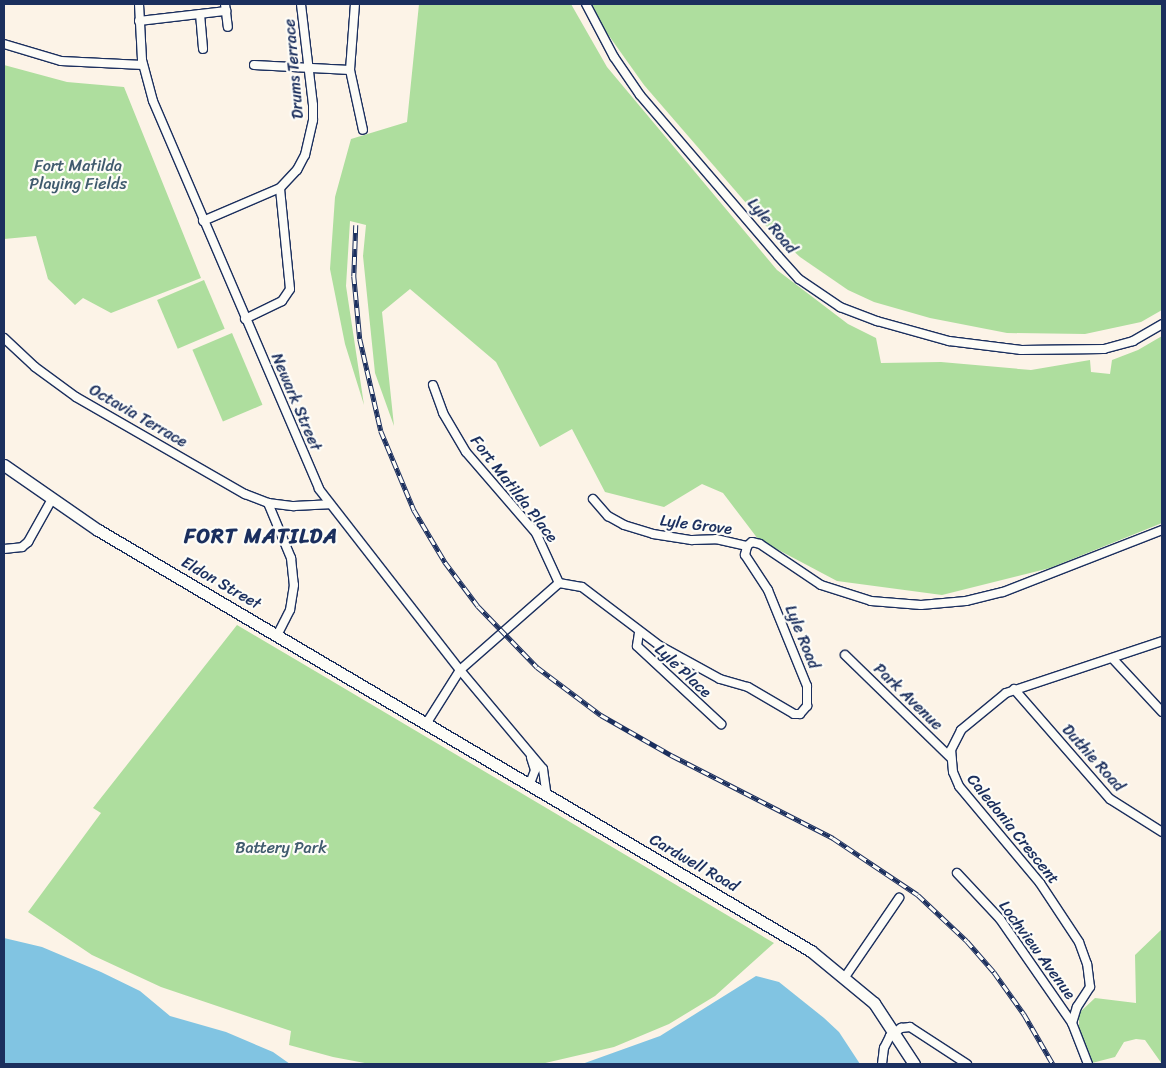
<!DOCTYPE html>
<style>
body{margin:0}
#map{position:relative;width:1166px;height:1068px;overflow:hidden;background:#fcf3e7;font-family:Sriracha,sans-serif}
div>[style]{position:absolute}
.green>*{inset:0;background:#aede9e;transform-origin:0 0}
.water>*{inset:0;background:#81c4e2}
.roads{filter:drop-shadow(1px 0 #1b2f5e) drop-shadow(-1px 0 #1b2f5e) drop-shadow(0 1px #1b2f5e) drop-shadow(0 -1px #1b2f5e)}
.minor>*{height:8px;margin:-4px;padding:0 4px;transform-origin:4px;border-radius:4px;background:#fdfcf7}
.primary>*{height:11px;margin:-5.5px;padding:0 5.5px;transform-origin:5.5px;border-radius:5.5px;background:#fdfcf7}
.rail>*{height:4.5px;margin-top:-2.25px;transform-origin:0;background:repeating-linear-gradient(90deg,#fdfcf7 0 8px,#1b2f5e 0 16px);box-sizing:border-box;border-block:1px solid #1b2f5e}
span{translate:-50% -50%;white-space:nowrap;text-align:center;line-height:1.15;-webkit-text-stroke:4.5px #fdfcf7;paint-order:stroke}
.street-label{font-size:16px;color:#1b2f5e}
.park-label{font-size:16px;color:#405b6e}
.district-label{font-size:21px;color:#1b2f5e;font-weight:700;letter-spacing:1px}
.frame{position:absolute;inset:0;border:5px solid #1b2f5e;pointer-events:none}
</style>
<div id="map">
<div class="green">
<div style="clip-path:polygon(419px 4px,571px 4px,607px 67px,777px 270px,848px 324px,876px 338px,881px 363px,941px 362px,1031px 370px,1090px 360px,1091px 372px,1110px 374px,1112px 360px,1138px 350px,1162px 336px,1162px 523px,1050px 568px,942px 595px,837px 581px,758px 539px,723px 493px,702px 484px,664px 507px,605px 492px,572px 429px,540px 447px,496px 362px,410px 289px,382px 312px,394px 426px,375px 373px,363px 256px,366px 225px,350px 221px,346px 286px,364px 405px,345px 344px,330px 269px,335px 197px,351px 139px,407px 122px)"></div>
<div style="clip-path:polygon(592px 4px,1162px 4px,1162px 310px,1141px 322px,1085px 334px,1007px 333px,930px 318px,874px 302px,848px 290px,800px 257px,765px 225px,644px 85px,602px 26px)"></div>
<div style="clip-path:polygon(4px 65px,67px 82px,124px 87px,201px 278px,111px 313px,83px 298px,75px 305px,48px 279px,36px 236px,4px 239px)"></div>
<div style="left:204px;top:280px;width:53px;height:51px;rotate:67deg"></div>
<div style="left:232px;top:333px;width:78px;height:43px;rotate:67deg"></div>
<div style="clip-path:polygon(237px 625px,315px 671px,774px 943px,715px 996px,669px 1024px,614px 1047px,541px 1064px,370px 1064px,333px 1057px,289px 1045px,291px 1031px,161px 987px,92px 955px,28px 912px,101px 813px,93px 808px)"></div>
<div style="clip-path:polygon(1162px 929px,1162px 1064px,1145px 1040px,1136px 1039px,1124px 1042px,1115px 1057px,1092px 1063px,1079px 1032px,1079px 1013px,1095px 998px,1136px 1003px,1135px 955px)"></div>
</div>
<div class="water">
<div style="clip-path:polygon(4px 938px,42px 947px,101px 972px,140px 991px,170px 1016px,226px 1032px,273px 1052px,290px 1064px,4px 1064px)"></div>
<div style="clip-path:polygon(756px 976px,779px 982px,824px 1018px,839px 1032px,860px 1064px,582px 1064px,660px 1036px)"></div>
</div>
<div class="roads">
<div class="minor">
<div style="left:139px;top:4px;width:56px;rotate:86.9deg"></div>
<div style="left:142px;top:60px;width:42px;rotate:75deg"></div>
<div style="left:153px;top:101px;width:422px;rotate:66.8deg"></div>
<div style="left:319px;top:489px;width:229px;rotate:52.1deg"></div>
<div style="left:460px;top:670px;width:129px;rotate:50deg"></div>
<div style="left:543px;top:769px;width:27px;rotate:82deg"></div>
<div style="left:225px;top:4px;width:23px;rotate:83deg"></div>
<div style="left:586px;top:4px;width:60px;rotate:62.2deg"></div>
<div style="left:614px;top:57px;width:46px;rotate:55.6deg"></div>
<div style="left:640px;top:95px;width:212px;rotate:49.4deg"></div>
<div style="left:778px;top:256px;width:31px;rotate:48deg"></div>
<div style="left:799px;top:279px;width:50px;rotate:34.3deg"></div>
<div style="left:840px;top:307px;width:40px;rotate:21deg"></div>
<div style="left:877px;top:321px;width:75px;rotate:15.5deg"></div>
<div style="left:949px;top:341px;width:73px;rotate:7.1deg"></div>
<div style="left:1021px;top:350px;width:83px;rotate:-0.7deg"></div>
<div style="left:1104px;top:349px;width:30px;rotate:-15deg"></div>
<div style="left:1133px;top:341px;width:34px;rotate:-30deg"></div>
<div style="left:200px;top:14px;width:35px;rotate:85deg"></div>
<div style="left:139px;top:21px;width:88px;rotate:-6.6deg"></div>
<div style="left:4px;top:44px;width:59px;rotate:16.6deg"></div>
<div style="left:61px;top:61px;width:82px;rotate:2.8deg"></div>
<div style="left:254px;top:65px;width:96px;rotate:3deg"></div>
<div style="left:350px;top:70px;width:66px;rotate:-85.7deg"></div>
<div style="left:350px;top:70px;width:61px;rotate:77.8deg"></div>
<div style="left:203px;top:221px;width:84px;rotate:-23.2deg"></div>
<div style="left:280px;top:188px;width:25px;rotate:-47deg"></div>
<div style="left:297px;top:170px;width:17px;rotate:-62deg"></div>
<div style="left:305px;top:155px;width:36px;rotate:-77deg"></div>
<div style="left:313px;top:120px;width:15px;rotate:-90deg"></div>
<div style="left:313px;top:105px;width:102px;rotate:-96.8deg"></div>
<div style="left:245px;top:319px;width:41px;rotate:-25.9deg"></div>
<div style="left:282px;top:301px;width:14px;rotate:-56deg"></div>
<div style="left:290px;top:289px;width:101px;rotate:-95.7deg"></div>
<div style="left:4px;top:338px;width:42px;rotate:43.1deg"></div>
<div style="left:35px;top:367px;width:51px;rotate:36.2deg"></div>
<div style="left:76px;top:397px;width:195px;rotate:29.9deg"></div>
<div style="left:245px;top:494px;width:25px;rotate:21deg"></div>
<div style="left:268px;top:503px;width:26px;rotate:7deg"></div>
<div style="left:294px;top:506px;width:35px;rotate:-3deg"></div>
<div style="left:433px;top:385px;width:30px;rotate:70deg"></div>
<div style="left:443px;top:413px;width:45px;rotate:59.5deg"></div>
<div style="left:466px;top:452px;width:107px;rotate:49.2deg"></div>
<div style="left:536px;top:533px;width:55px;rotate:65.3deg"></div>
<div style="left:593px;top:499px;width:23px;rotate:49deg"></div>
<div style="left:608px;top:516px;width:18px;rotate:29deg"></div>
<div style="left:624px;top:525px;width:30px;rotate:17deg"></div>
<div style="left:653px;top:534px;width:39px;rotate:9deg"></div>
<div style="left:692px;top:540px;width:24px;rotate:-2deg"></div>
<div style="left:716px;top:539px;width:32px;rotate:13deg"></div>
<div style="left:268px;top:503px;width:60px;rotate:67.3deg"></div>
<div style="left:291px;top:558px;width:27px;rotate:84deg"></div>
<div style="left:294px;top:585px;width:25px;rotate:99deg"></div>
<div style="left:290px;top:610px;width:28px;rotate:117deg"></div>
<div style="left:4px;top:549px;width:18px;rotate:-6deg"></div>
<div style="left:22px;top:547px;width:8px;rotate:-40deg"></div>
<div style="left:28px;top:542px;width:49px;rotate:-60.8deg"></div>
<div style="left:639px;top:633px;width:13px;rotate:99deg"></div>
<div style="left:637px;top:646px;width:115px;rotate:42.9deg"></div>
<div style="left:845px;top:655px;width:148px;rotate:44.2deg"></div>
<div style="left:1113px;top:659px;width:72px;rotate:47.2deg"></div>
<div style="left:1014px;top:689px;width:146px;rotate:48.9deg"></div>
<div style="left:1110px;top:799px;width:62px;rotate:32.4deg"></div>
<div style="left:426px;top:724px;width:64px;rotate:-57.8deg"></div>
<div style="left:460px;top:670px;width:132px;rotate:-41.3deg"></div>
<div style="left:559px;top:583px;width:23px;rotate:10deg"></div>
<div style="left:582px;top:587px;width:98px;rotate:37.1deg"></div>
<div style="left:660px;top:646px;width:68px;rotate:28.8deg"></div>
<div style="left:720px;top:679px;width:29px;rotate:16deg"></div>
<div style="left:748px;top:687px;width:53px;rotate:30.4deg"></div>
<div style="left:794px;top:714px;width:6px"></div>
<div style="left:800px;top:714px;width:11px;rotate:-49deg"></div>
<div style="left:807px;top:706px;width:20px;rotate:-90deg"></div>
<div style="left:807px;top:686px;width:104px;rotate:-112.1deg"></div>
<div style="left:768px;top:590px;width:42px;rotate:-123.3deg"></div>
<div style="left:745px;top:555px;width:9px;rotate:-77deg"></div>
<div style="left:747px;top:546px;width:6px;rotate:-39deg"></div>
<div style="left:752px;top:542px;width:8px;rotate:14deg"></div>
<div style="left:760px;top:544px;width:73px;rotate:33.9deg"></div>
<div style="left:821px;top:585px;width:52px;rotate:17.7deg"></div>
<div style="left:871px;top:601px;width:50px;rotate:4.6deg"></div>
<div style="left:921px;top:605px;width:45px;rotate:-5.1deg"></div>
<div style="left:966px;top:601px;width:38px;rotate:-14deg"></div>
<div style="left:1003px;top:592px;width:171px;rotate:-21.3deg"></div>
<div style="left:529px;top:786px;width:17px;rotate:-69deg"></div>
<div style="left:535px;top:770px;width:13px;rotate:-108deg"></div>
<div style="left:957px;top:873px;width:63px;rotate:46.9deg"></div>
<div style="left:1000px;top:919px;width:126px;rotate:55.3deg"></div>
<div style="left:845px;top:977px;width:96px;rotate:-55.6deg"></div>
<div style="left:882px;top:1064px;width:16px;rotate:-83deg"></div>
<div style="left:884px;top:1048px;width:13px;rotate:-63deg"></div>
<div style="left:890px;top:1036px;width:14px;rotate:-36deg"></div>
<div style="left:901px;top:1028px;width:9px;rotate:-6deg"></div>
<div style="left:910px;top:1027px;width:68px;rotate:33deg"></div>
<div style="left:1088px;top:1064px;width:44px;rotate:-111.3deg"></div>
<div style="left:1072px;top:1023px;width:17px;rotate:-73deg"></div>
<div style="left:1077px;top:1007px;width:24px;rotate:-57deg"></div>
<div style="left:1090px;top:987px;width:23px;rotate:-97deg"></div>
<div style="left:1087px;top:964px;width:23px;rotate:-110deg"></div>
<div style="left:1079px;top:942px;width:71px;rotate:-123.5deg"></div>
<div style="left:1040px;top:883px;width:126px;rotate:-129.9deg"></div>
<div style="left:959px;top:786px;width:15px;rotate:-113deg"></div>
<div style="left:953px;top:772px;width:22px;rotate:-95deg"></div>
<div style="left:951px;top:750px;width:22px;rotate:-63deg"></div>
<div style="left:961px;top:730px;width:58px;rotate:-39.4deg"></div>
<div style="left:1006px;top:693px;width:164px;rotate:-18.4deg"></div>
</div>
<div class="primary">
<div style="left:4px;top:465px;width:114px;rotate:34.7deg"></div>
<div style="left:98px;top:530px;width:828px;rotate:30.56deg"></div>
<div style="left:811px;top:951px;width:82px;rotate:39.5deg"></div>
<div style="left:874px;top:1003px;width:73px;rotate:56.7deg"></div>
</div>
</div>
<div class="rail">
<div style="left:356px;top:225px;width:51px;rotate:92.2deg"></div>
<div style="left:354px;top:276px;width:63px;rotate:84.6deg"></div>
<div style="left:360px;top:339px;width:94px;rotate:77.1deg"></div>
<div style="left:381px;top:431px;width:86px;rotate:67.3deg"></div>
<div style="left:414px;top:510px;width:61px;rotate:59.2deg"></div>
<div style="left:445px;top:562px;width:55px;rotate:53.1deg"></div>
<div style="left:478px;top:606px;width:85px;rotate:46deg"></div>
<div style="left:537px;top:667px;width:80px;rotate:36.9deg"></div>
<div style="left:601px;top:715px;width:83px;rotate:29.7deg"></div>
<div style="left:673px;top:756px;width:180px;rotate:27.1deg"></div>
<div style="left:833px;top:838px;width:102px;rotate:33.8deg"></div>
<div style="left:918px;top:895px;width:67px;rotate:43.2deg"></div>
<div style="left:967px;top:941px;width:41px;rotate:48.9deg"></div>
<div style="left:994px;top:972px;width:52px;rotate:54.5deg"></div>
<div style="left:1024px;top:1014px;width:58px;rotate:59.9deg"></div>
</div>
<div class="street-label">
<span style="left:294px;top:69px;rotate:-95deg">Drums Terrace</span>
<span style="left:772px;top:226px;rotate:50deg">Lyle Road</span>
<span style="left:296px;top:402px;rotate:67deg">Newark Street</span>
<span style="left:138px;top:416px;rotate:30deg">Octavia Terrace</span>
<span style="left:514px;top:489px;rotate:52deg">Fort Matilda Place</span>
<span style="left:696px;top:525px;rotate:7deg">Lyle Grove</span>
<span style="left:221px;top:583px;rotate:30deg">Eldon Street</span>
<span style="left:802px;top:637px;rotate:68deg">Lyle Road</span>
<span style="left:683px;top:671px;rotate:43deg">Lyle Place</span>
<span style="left:908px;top:697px;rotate:44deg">Park Avenue</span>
<span style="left:1093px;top:758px;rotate:48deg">Duthie Road</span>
<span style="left:1013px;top:829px;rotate:51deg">Caledonia Crescent</span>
<span style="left:694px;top:863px;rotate:30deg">Cardwell Road</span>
<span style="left:1037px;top:950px;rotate:54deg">Lochview Avenue</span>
</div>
<div class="park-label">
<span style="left:78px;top:175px">Fort Matilda<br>Playing Fields</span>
<span style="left:281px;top:848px">Battery Park</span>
</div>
<div class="district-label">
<span style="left:261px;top:536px">FORT MATILDA</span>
</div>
<div class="frame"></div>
</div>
